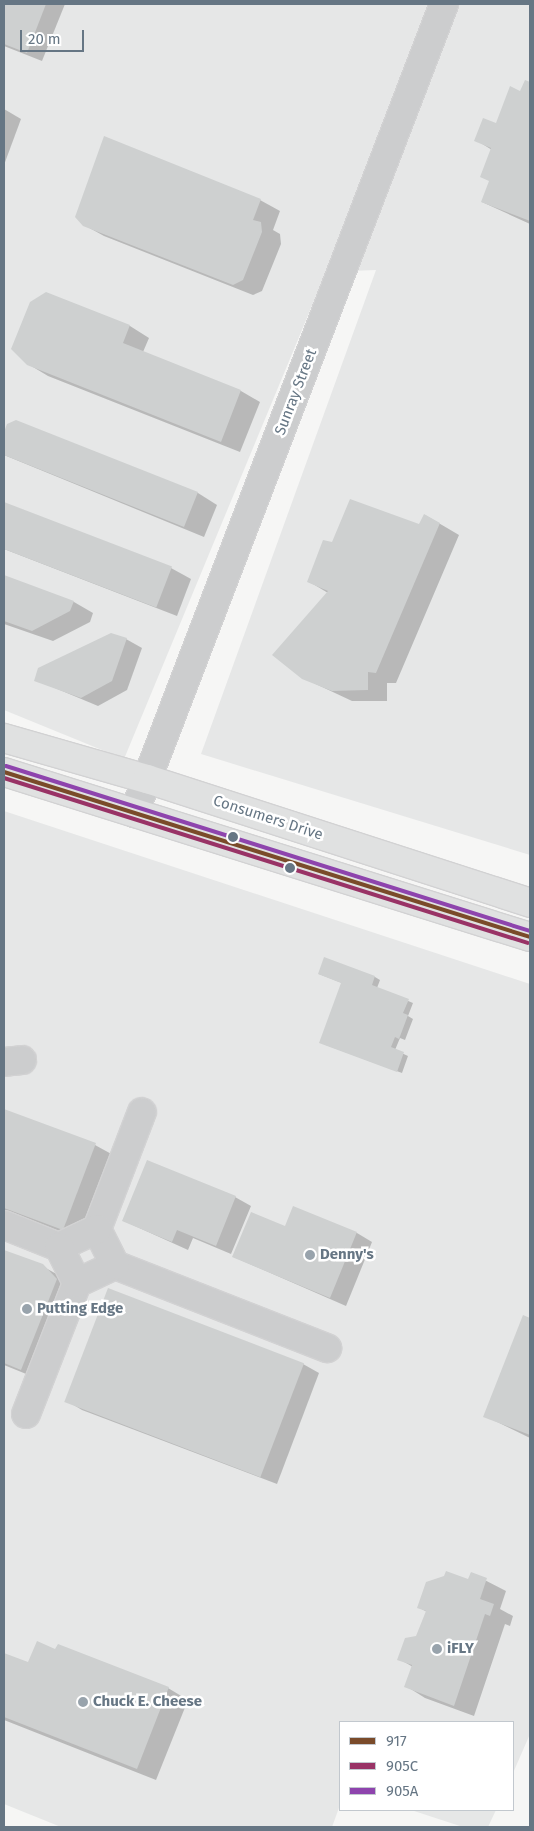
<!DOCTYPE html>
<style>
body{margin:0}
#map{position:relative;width:534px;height:1831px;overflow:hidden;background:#f6f6f5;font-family:"Fira Sans",sans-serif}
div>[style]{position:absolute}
.built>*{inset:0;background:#e6e7e7}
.shadow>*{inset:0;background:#0003}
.building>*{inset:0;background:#ced0d0;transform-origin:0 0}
.roads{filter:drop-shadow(1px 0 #d2d2d3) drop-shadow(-1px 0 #d2d2d3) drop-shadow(0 1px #d2d2d3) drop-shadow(0 -1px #d2d2d3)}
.minor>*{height:28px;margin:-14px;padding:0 14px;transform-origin:14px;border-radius:14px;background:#cccdce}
.major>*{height:28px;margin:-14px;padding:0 14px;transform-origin:14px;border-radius:14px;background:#e0e1e1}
.bus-1>*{height:4px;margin:-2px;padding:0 2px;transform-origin:2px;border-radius:2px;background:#7a4b2a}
.bus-2>*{height:4px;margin:-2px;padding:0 2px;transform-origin:2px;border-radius:2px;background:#936}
.bus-3>*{height:4px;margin:-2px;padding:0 2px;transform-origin:2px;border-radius:2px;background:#8e44ad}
.dots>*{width:14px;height:14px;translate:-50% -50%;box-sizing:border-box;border:2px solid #fff;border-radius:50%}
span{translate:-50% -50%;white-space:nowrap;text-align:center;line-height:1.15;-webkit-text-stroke:5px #fff;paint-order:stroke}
.street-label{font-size:15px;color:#667684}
.poi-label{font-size:15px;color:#667684;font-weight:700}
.left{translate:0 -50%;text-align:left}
.frame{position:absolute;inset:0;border:5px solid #667684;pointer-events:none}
.legend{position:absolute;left:339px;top:1721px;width:175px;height:90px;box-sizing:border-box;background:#fff;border:1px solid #c2c8ce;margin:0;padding:6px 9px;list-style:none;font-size:15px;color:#667684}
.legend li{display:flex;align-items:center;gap:10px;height:25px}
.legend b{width:25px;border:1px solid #c2c8ce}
.scale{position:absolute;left:20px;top:30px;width:64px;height:22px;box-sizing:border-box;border:2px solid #667684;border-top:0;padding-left:6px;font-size:15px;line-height:18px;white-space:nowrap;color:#667684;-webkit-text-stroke:4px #fff;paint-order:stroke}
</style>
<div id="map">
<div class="built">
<div style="clip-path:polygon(4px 4px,530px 4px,530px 855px,201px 754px,376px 270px,326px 272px,124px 759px,4px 710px)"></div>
<div style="clip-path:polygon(4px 811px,530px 984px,530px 1734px,513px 1773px,513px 1722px,340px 1722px,340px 1805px,332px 1827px,61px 1827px,4px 1804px)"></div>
<div style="clip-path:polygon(411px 1810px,496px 1810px,488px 1827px,463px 1827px)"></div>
</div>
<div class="shadow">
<div style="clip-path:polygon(4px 4px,65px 4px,42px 61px,4px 46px)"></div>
<div style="clip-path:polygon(525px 82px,530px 83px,530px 224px,482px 202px,490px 181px,492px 150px,476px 140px,497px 125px,521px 92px)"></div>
<div style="clip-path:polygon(4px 109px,21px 119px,4px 165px)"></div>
<div style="clip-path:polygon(260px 200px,280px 211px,273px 230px,280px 234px,281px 244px,262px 291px,253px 295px,104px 236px,84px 225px)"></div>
<div style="clip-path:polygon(46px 293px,130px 326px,149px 338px,143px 352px,241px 391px,260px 402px,240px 452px,48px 376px,28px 364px)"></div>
<div style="clip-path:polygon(16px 421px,198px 493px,217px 505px,204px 537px,4px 455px,4px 435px,8px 425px)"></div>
<div style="clip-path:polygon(4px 503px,171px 568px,191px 579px,177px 616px,4px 549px)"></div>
<div style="clip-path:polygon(425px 515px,459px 535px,396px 683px,387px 683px,387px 701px,352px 701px,303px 678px,328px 593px,308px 581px,332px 544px,419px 525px)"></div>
<div style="clip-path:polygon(4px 576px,74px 602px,93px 613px,90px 622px,53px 641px,4px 624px)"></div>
<div style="clip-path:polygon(126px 639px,142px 648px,127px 690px,98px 706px,36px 680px)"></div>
<div style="clip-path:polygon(325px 959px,375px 977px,380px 980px,377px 988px,413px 1003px,408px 1016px,413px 1019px,405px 1040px,400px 1038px,395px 1050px,408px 1056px,402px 1073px,326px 1045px,342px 983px,319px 974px)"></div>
<div style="clip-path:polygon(4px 1110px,95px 1145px,115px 1156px,82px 1241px,4px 1211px)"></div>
<div style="clip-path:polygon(235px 1197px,251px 1206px,231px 1254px,193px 1238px,188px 1250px,124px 1221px)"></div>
<div style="clip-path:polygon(286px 1228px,357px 1233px,372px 1242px,346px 1306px,234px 1257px)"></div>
<div style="clip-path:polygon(4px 1251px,42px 1266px,62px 1277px,76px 1291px,41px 1380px,4px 1365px)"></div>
<div style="clip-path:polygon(524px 1317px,530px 1320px,530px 1438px,485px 1416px)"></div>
<div style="clip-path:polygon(303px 1364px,319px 1373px,277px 1484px,82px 1410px,67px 1401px)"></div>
<div style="clip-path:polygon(471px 1573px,506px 1591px,500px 1609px,513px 1616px,510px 1626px,505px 1624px,474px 1716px,425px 1698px,406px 1686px,413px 1667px,399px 1659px,417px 1637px,427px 1612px,418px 1607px,469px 1581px)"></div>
<div style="clip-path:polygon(56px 1650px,168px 1688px,188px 1700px,156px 1780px,4px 1720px,4px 1654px,29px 1664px)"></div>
</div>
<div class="building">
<div style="clip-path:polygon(4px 4px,46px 4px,27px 53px,4px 44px)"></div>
<div style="clip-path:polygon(525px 80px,530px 82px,530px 221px,481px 202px,489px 181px,480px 177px,491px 148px,474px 141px,483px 118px,496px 123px,510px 86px,520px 91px)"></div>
<div style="clip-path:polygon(104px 136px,261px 199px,253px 220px,261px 222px,262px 232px,243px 280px,233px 285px,83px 226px,75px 217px)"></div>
<div style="clip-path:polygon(46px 292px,130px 325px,123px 343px,241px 390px,221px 442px,27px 365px,11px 349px,30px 302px)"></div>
<div style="clip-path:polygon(16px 420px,198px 492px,184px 527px,4px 455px,4px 432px,7px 424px)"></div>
<div style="clip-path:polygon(350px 499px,419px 524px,424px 514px,440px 523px,376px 673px,368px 672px,368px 690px,332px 691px,302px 679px,272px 655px,328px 591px,307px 582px,323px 540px,332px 542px)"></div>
<div style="left:4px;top:502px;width:180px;height:44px;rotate:21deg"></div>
<div style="clip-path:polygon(4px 575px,74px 601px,70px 611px,32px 631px,4px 621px)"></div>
<div style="clip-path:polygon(111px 633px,127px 638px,112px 681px,81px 698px,34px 681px,38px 668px)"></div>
<div style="clip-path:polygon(324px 957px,375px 976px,372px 985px,409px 999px,403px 1013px,408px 1015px,399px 1039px,395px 1037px,391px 1047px,404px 1052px,397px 1072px,319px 1043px,341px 983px,318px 974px)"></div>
<div style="clip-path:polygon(4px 1109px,96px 1143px,63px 1230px,4px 1208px)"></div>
<div style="clip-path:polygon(147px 1160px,236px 1196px,216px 1246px,177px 1230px,172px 1242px,122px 1221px)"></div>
<div style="clip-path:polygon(293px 1206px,357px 1232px,330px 1298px,232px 1257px,251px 1212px,285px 1226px)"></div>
<div style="clip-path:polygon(4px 1250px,43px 1264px,57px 1279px,21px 1370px,4px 1363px)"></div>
<div style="left:108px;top:1288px;width:210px;height:122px;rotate:21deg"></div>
<div style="clip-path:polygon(523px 1315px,530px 1318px,530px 1435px,483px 1417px)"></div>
<div style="clip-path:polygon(446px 1571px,468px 1579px,471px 1572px,487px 1578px,480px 1599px,494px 1604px,490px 1616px,485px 1614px,454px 1706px,404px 1687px,412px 1665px,397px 1660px,405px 1638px,416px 1636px,426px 1611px,417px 1608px,426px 1582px,444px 1576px)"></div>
<div style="clip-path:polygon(37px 1641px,55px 1649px,58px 1644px,169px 1687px,137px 1769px,4px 1717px,4px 1653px,28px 1662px)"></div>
</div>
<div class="roads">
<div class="minor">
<div style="left:134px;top:813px;width:866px;rotate:-69.03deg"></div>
<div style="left:4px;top:1062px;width:18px;rotate:-6deg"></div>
<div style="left:4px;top:1225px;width:59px;rotate:21.8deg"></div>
<div style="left:97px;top:1229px;width:125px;rotate:-69deg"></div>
<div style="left:115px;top:1265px;width:228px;rotate:21.4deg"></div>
<div style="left:26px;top:1414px;width:141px;rotate:-68.7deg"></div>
<div style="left:77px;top:1283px;width:42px;rotate:-25.3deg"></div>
<div style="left:115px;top:1265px;width:40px;rotate:-116.6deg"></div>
<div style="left:97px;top:1229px;width:42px;rotate:154.7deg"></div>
<div style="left:59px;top:1247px;width:40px;rotate:63.4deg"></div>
</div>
<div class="major">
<div style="left:4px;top:738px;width:149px;rotate:16deg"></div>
<div style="left:147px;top:779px;width:403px;rotate:17.9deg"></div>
<div style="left:4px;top:772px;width:551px;rotate:17.42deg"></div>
</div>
</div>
<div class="bus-1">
<div style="left:4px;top:772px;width:551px;rotate:17.42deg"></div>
</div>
<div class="bus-2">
<div style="left:4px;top:778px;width:549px;rotate:17.48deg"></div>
</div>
<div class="bus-3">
<div style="left:6px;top:766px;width:549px;rotate:17.48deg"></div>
</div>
<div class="dots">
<div style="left:233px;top:837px;background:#667684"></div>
<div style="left:290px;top:868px;background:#667684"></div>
<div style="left:310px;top:1255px;background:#98a3ac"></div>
<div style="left:27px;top:1309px;background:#98a3ac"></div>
<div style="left:437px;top:1649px;background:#98a3ac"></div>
<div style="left:83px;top:1702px;background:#98a3ac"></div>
</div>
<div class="street-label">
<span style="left:296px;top:392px;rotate:-69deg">Sunray Street</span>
<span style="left:268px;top:818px;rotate:18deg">Consumers Drive</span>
</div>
<div class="poi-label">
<span class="left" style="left:320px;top:1255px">Denny's</span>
<span class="left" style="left:37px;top:1309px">Putting Edge</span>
<span class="left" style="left:447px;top:1649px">iFLY</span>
<span class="left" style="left:93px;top:1702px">Chuck E. Cheese</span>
</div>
<div class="frame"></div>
<ul class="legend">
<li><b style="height:6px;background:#7a4b2a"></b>917</li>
<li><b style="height:6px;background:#936"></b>905C</li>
<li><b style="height:6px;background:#8e44ad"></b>905A</li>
</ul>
<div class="scale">20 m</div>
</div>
